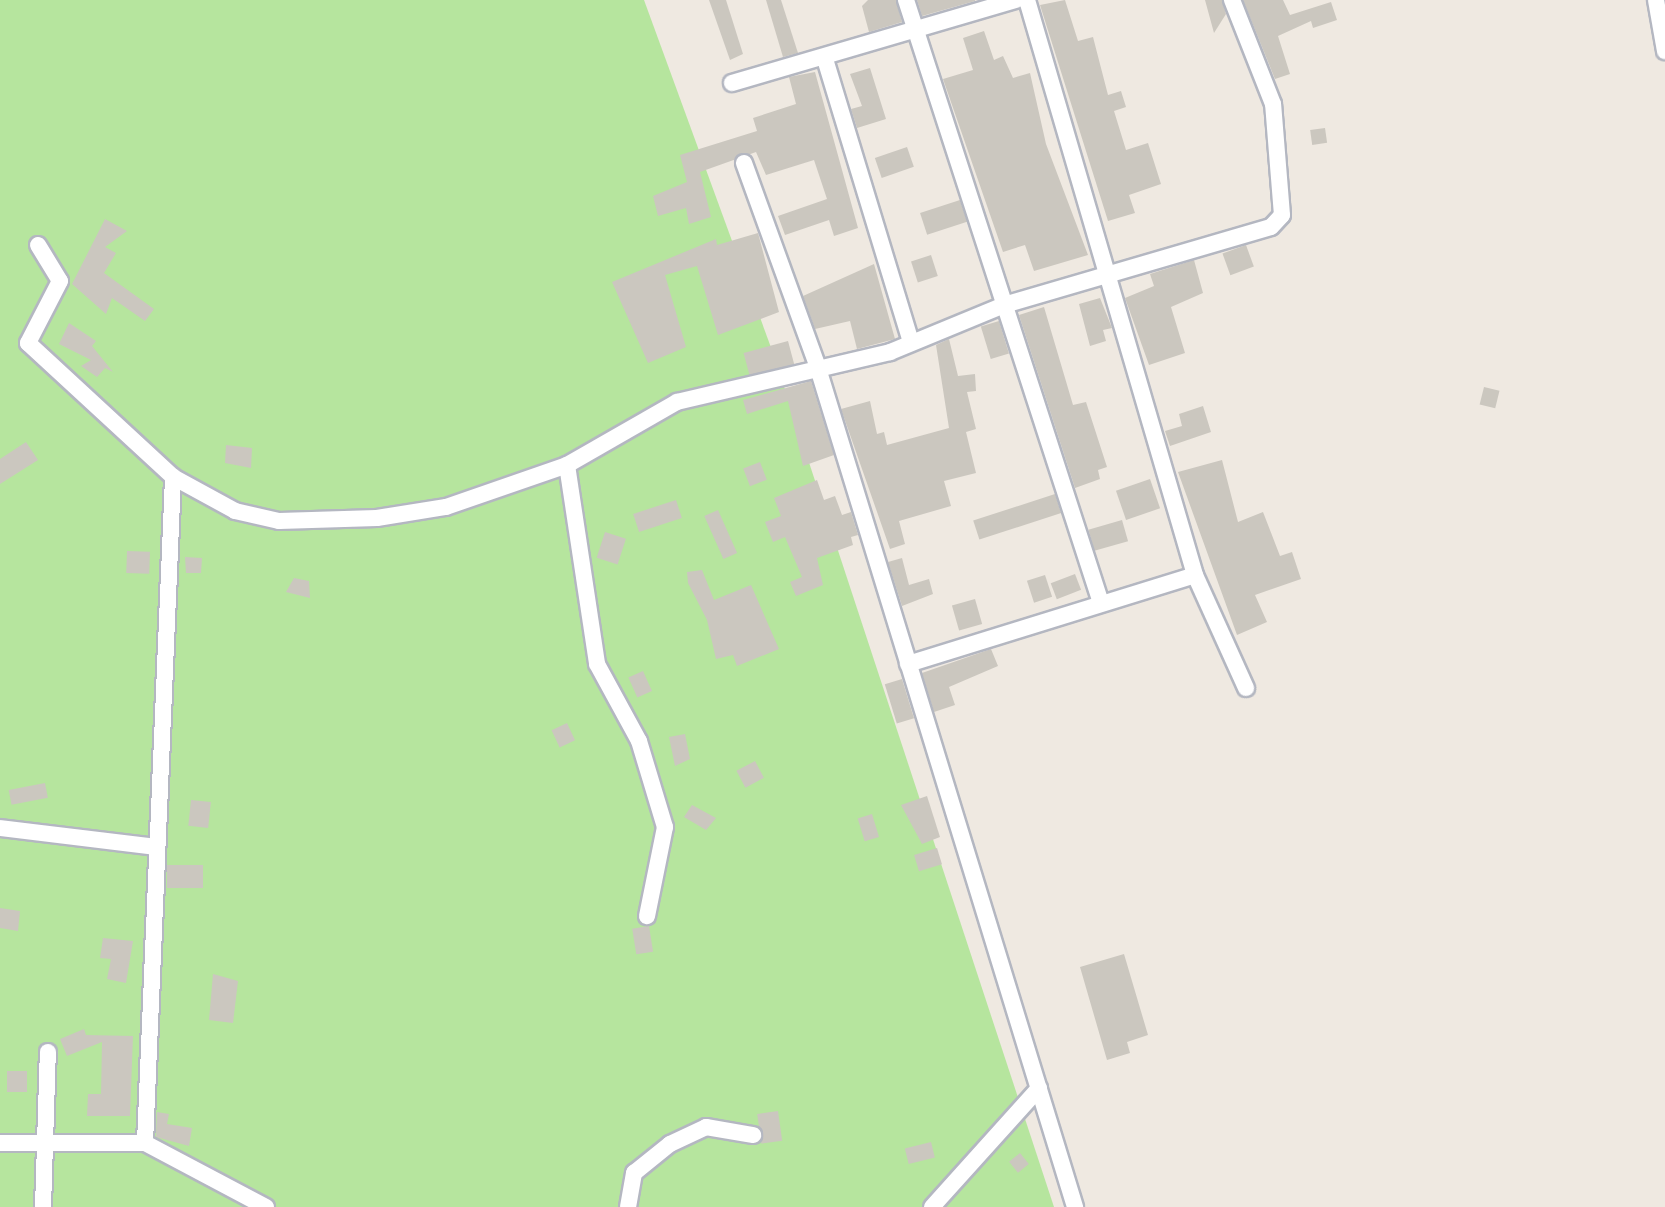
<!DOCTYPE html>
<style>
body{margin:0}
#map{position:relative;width:1665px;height:1207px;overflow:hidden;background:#efe9e1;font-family:"PT Sans",sans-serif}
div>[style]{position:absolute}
.green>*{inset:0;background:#b6e59e}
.building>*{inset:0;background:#cbc7bf;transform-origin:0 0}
.roads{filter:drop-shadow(2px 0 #b4b7c1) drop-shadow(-2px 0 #b4b7c1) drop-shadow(0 2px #b4b7c1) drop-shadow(0 -2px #b4b7c1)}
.street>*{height:16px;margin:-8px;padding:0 8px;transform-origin:8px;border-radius:8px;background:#fff}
span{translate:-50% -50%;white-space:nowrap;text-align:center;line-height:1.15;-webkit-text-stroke:7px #fff;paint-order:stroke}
</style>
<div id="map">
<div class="green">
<div style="clip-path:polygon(0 0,644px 0,773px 353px,1054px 1207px,0 1207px)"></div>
</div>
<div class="building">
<div style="clip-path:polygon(709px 0,726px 0,743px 54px,730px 60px)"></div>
<div style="clip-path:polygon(766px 0,781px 0,798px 53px,783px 57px)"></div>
<div style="clip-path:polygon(868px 0,896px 0,902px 22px,869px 32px,862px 6px)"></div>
<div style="clip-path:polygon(917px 0,975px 0,975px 1px,922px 16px)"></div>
<div style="clip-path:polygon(1065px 0,1078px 41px,1093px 37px,1108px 95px,1121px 91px,1126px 107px,1114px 111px,1126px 150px,1148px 143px,1161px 184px,1129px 195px,1135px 213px,1108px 221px,1040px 5px)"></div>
<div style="clip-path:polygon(1205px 0,1222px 0,1226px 14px,1214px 33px)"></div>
<div style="clip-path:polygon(1243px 0,1283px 0,1290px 15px,1331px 2px,1337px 20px,1313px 28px,1311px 21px,1278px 36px,1290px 74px,1275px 79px)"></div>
<div style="clip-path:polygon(984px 31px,994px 60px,1003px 56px,1013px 78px,1030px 73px,1046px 144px,1088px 255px,1034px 271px,1025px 245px,1003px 252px,943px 79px,973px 70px,963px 38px)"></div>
<div style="clip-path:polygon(870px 68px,886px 119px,857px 128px,851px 109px,862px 106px,850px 74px)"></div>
<div style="clip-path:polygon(815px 72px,858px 228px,834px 236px,829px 220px,785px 235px,778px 216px,827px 199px,814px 160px,766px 175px,756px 152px,700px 172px,711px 217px,689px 224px,686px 208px,658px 216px,653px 196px,687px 182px,680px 155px,757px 131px,753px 118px,796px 104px,789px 77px)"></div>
<div style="left:1325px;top:128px;width:15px;height:15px;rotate:82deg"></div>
<div style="left:907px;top:147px;width:21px;height:34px;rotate:71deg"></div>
<div style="left:960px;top:200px;width:23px;height:42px;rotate:72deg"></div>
<div style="clip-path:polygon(105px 219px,127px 231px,105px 247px,116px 253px,104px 273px,154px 309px,145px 321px,112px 298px,106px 314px,72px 284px)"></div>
<div style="clip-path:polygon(758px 233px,779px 312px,718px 335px,697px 266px,665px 275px,686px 347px,648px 363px,612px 282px,716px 239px,717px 245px)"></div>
<div style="left:1246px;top:245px;width:23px;height:25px;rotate:70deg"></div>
<div style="left:931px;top:255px;width:22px;height:21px;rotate:72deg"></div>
<div style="clip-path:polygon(1194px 260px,1203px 293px,1171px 307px,1185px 353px,1149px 365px,1125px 298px,1154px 286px,1150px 274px)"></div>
<div style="clip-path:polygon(874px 264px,895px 339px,857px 349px,850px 321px,815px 329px,803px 296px)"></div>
<div style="clip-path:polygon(1100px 298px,1112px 328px,1103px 330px,1106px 341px,1090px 346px,1079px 304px)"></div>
<div style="clip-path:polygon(1044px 307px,1073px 405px,1086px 402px,1107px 467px,1098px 470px,1100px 479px,1075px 488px,1019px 315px)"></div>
<div style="left:999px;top:321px;width:34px;height:19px;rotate:73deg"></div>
<div style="clip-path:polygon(69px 323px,96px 341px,92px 346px,113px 372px,105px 368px,97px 377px,81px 366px,91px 360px,59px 344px)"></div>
<div style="clip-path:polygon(949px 339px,958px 376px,975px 374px,976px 391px,967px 392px,976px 429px,966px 432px,976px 473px,944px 481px,951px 506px,899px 521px,905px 544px,890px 549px,841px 409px,870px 401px,877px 434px,884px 432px,887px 445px,949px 428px,936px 345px)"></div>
<div style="left:788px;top:341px;width:24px;height:46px;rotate:75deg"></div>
<div style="clip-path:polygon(811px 381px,834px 455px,803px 466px,788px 401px,747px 414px,743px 400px)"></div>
<div style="left:1484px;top:387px;width:16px;height:18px;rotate:14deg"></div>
<div style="clip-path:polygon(1203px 406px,1211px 432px,1170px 446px,1165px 431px,1182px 426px,1179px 414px)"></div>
<div style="clip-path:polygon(26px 442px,38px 460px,0 484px,0 459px)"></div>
<div style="clip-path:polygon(226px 445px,252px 448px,251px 468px,225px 463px)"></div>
<div style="clip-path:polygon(1222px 460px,1238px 522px,1263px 512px,1280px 556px,1292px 552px,1301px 579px,1255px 595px,1267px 622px,1237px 635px,1178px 472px)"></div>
<div style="left:760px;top:462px;width:19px;height:18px;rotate:69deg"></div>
<div style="left:1150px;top:479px;width:31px;height:36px;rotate:71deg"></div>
<div style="clip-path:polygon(817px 480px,824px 500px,835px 496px,842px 515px,851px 512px,858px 535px,851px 537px,853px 545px,817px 558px,823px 585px,796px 596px,790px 582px,802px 577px,785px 537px,773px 542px,765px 522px,781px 516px,774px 498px)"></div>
<div style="left:1055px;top:494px;width:20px;height:86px;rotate:72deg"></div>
<div style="left:676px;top:500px;width:19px;height:45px;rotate:72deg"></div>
<div style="left:718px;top:510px;width:47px;height:15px;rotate:66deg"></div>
<div style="left:1122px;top:520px;width:22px;height:35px;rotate:74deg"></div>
<div style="left:605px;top:532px;width:22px;height:27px;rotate:18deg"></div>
<div style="left:127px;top:551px;width:23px;height:22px;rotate:2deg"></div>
<div style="clip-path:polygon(185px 557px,202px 558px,201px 573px,186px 573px)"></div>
<div style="clip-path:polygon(902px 558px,909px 585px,929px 579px,933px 594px,902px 606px,888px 562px)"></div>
<div style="clip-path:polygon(702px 570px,714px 600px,751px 585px,779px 649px,737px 666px,733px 655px,716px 659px,707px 620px,688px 583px,687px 572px)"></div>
<div style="left:1075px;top:574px;width:17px;height:26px;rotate:69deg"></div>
<div style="left:1045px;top:575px;width:23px;height:19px;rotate:72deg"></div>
<div style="clip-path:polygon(294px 578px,309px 581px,310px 598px,286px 592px)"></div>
<div style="left:975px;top:599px;width:26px;height:24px;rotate:74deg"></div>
<div style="clip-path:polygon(991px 649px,998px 666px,949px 687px,955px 705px,934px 712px,922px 673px)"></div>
<div style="left:643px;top:671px;width:22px;height:16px;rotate:66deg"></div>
<div style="left:902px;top:679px;width:41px;height:18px;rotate:73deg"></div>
<div style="left:567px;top:723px;width:19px;height:17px;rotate:65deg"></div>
<div style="clip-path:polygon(685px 734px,690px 759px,675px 766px,669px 737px)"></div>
<div style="left:755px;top:761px;width:19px;height:21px;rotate:62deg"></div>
<div style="left:45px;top:783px;width:15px;height:37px;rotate:79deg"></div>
<div style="clip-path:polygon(927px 796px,940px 837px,922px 844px,901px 805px)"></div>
<div style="left:191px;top:800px;width:20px;height:26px;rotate:6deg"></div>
<div style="clip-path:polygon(692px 805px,716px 818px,706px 830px,684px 817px)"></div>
<div style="left:872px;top:814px;width:24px;height:15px;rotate:73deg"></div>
<div style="left:937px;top:848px;width:17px;height:24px;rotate:73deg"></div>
<div style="left:167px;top:865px;width:36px;height:23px"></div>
<div style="clip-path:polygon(0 908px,20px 911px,18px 931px,0 928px)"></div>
<div style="left:649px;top:926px;width:26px;height:17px;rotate:81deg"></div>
<div style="clip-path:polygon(103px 938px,133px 941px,126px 983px,107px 979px,111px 959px,100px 958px)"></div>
<div style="clip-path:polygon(1124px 954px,1148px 1035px,1127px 1042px,1130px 1053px,1107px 1060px,1080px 967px)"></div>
<div style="clip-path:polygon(213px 974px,238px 981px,233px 1023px,209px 1020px)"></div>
<div style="clip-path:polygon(84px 1029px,86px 1035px,133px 1036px,130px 1116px,87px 1116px,88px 1094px,101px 1094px,102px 1042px,67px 1056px,60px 1039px)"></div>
<div style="left:7px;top:1071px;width:20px;height:21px"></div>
<div style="left:778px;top:1111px;width:30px;height:21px;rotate:82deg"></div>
<div style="clip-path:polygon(157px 1112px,169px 1114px,167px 1124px,192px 1128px,189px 1146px,156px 1137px)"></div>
<div style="left:931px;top:1142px;width:16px;height:27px;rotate:76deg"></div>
<div style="left:1020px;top:1153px;width:14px;height:14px;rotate:51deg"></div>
</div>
<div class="roads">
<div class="street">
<div style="left:906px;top:0;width:631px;rotate:72.08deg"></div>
<div style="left:1027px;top:0;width:599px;rotate:73.71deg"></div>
<div style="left:1195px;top:575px;width:124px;rotate:65.7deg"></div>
<div style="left:1656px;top:0;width:52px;rotate:80deg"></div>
<div style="left:825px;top:59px;width:296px;rotate:73.1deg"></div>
<div style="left:732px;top:83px;width:296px;rotate:-16.3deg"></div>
<div style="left:744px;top:163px;width:215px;rotate:70.1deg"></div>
<div style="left:817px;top:365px;width:881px;rotate:72.96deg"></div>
<div style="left:38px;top:245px;width:42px;rotate:58.6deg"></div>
<div style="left:60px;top:281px;width:70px;rotate:117.3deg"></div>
<div style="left:28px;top:343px;width:197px;rotate:42.7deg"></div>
<div style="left:173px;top:477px;width:71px;rotate:28.7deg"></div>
<div style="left:235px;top:511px;width:45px;rotate:12.8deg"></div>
<div style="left:279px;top:521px;width:98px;rotate:-1.8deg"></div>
<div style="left:377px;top:518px;width:70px;rotate:-9.1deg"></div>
<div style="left:446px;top:507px;width:128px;rotate:-19.1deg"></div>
<div style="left:567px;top:465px;width:127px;rotate:-29.8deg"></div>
<div style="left:677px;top:402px;width:219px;rotate:-13.2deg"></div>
<div style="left:890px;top:352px;width:123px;rotate:-22.4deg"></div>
<div style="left:1004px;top:305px;width:278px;rotate:-16.3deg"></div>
<div style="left:1271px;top:227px;width:16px;rotate:-47deg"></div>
<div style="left:1282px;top:215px;width:111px;rotate:-94.6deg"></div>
<div style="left:1273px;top:104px;width:112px;rotate:-111.5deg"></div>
<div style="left:567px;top:465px;width:201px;rotate:81.4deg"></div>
<div style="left:597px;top:664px;width:88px;rotate:61.4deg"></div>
<div style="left:639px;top:741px;width:90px;rotate:73.2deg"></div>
<div style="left:665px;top:827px;width:91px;rotate:101.4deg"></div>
<div style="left:908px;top:664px;width:300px;rotate:-17.2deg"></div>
<div style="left:0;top:828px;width:158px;rotate:6.9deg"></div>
<div style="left:0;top:1143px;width:145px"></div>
<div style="left:145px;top:1143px;width:137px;rotate:27.9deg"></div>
<div style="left:145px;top:1143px;width:667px;rotate:-87.59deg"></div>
<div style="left:43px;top:1207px;width:155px;rotate:-88.2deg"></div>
<div style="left:628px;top:1207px;width:35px;rotate:-80deg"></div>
<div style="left:634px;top:1173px;width:46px;rotate:-38.9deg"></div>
<div style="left:670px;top:1144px;width:40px;rotate:-25deg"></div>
<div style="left:706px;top:1127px;width:48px;rotate:9.7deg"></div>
<div style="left:932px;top:1207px;width:160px;rotate:-48deg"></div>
</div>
</div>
</div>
